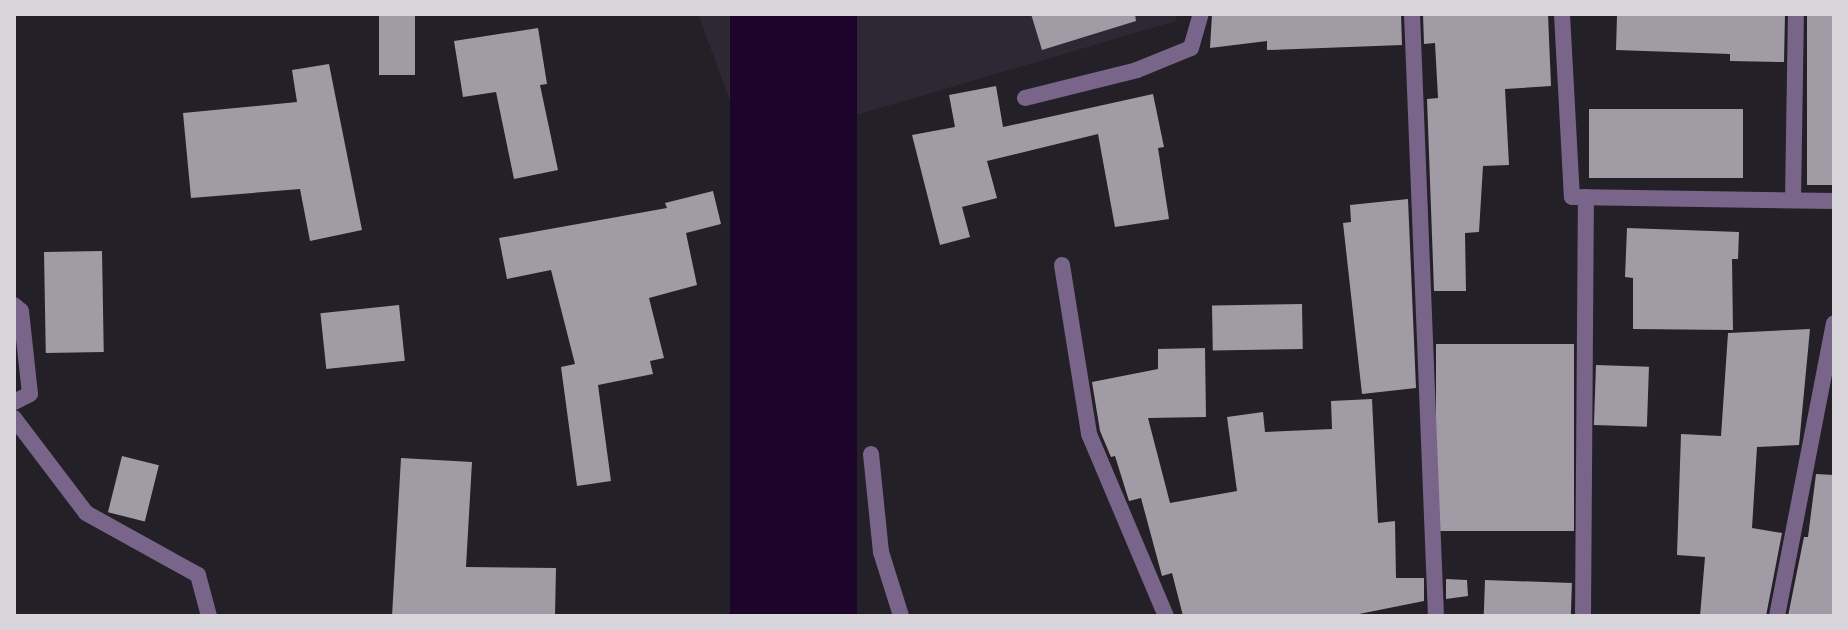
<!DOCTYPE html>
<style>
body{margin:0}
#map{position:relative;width:1848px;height:630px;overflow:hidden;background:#242027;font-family:Bitter,serif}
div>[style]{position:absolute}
.built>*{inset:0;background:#2e2734}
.water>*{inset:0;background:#1c042b;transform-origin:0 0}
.building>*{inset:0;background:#a09ba4;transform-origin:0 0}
.service>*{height:16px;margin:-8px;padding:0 8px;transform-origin:8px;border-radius:8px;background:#79658a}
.minor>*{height:16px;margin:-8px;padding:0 8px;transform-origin:8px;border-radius:8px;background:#79658a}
span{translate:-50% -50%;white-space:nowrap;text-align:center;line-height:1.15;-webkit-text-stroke:8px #1a171d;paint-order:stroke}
.frame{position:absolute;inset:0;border:16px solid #d9d6db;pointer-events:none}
</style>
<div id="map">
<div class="built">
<div style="clip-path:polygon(698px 14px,1177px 14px,1176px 21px,747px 147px)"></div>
</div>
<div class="water">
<div style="left:730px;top:14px;width:127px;height:640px"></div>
</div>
<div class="building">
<div style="left:379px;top:14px;width:36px;height:61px"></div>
<div style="clip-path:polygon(1031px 14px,1135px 14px,1136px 21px,1042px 50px)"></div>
<div style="clip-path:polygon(1212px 14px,1401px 14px,1402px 45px,1267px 50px,1267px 41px,1210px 48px)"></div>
<div style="clip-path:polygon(1423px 14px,1548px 14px,1551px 86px,1505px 89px,1509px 165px,1483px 166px,1479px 232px,1465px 233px,1466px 291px,1434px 291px,1427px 99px,1438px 98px,1435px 43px,1424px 44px)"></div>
<div style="clip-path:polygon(1731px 14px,1785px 14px,1784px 62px,1730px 61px,1730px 54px,1616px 50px,1617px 15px)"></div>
<div style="left:1807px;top:14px;width:27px;height:171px"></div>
<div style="clip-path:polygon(538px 28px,547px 84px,540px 85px,558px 170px,514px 179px,496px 92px,463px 97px,454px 41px)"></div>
<div style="clip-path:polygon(329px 64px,362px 230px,310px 241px,300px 189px,191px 198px,183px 113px,297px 102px,292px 70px)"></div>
<div style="clip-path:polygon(996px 86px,1003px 127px,1153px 94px,1164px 147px,1158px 148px,1169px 219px,1115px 227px,1098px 134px,987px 161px,997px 198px,962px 207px,970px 237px,940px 245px,912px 135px,955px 127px,949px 95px)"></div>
<div style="left:1589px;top:109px;width:154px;height:69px"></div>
<div style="clip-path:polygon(713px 191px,721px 224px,686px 233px,697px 285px,649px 298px,664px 358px,650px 361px,653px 374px,598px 385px,611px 481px,577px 486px,561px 367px,575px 364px,551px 270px,507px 279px,499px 238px,667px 208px,665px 203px)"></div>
<div style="clip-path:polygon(1408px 199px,1416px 388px,1362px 394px,1343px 223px,1351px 222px,1350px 205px)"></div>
<div style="clip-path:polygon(1627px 228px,1739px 232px,1738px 259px,1732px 259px,1733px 330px,1633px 329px,1633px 278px,1625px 277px)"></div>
<div style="left:102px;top:251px;width:101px;height:58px;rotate:89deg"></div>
<div style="left:1302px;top:304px;width:45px;height:90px;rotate:89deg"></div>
<div style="left:399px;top:305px;width:56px;height:79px;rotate:84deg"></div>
<div style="clip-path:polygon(1810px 329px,1799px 445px,1757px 447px,1752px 528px,1782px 533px,1766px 616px,1700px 616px,1705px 557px,1677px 555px,1681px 434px,1721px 436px,1728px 333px)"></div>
<div style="left:1574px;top:344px;width:187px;height:138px;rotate:90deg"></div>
<div style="clip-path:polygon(1205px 348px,1206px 417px,1148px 418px,1170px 503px,1237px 491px,1227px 417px,1263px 412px,1265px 432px,1332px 429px,1331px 401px,1372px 399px,1378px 523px,1395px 521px,1396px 578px,1424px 578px,1424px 601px,1349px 616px,1183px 616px,1172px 573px,1162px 576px,1141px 498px,1129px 501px,1115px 456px,1111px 457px,1100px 431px,1092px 382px,1158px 369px,1158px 349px)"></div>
<div style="left:1596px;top:365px;width:53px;height:60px;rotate:2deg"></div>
<div style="left:122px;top:456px;width:38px;height:58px;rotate:14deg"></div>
<div style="clip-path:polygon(401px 458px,472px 462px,466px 567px,556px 568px,555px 616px,392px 616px)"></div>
<div style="clip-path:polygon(1816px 474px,1834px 475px,1834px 616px,1788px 616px,1804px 537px,1808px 537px)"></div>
<div style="clip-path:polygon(1446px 579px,1467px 580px,1468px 596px,1446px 599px)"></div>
<div style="left:1485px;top:580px;width:87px;height:36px;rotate:2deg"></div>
</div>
<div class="service">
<div style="left:1412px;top:14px;width:602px;rotate:87.72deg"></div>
</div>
<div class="minor">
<div style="left:1562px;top:14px;width:183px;rotate:86.9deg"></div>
<div style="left:1572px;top:197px;width:262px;rotate:0.9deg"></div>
<div style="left:1025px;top:98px;width:115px;rotate:-14deg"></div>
<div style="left:1137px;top:70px;width:58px;rotate:-22.2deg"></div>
<div style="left:1191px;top:48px;width:35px;rotate:-74deg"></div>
<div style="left:1793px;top:200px;width:186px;rotate:-89.1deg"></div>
<div style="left:1062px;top:265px;width:171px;rotate:80.9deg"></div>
<div style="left:1089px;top:434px;width:198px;rotate:67.1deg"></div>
<div style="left:14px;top:305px;width:9px;rotate:41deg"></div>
<div style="left:21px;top:311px;width:83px;rotate:83.8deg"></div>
<div style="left:30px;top:394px;width:18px;rotate:153deg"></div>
<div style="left:14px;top:418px;width:119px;rotate:52.8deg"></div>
<div style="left:86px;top:513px;width:128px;rotate:29deg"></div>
<div style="left:198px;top:575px;width:42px;rotate:75deg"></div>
<div style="left:871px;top:454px;width:99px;rotate:84.2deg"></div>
<div style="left:881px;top:552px;width:67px;rotate:72.6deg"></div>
<div style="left:1583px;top:616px;width:419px;rotate:-89.6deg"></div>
<div style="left:1777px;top:616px;width:298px;rotate:-79deg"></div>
</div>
<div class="frame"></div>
</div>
